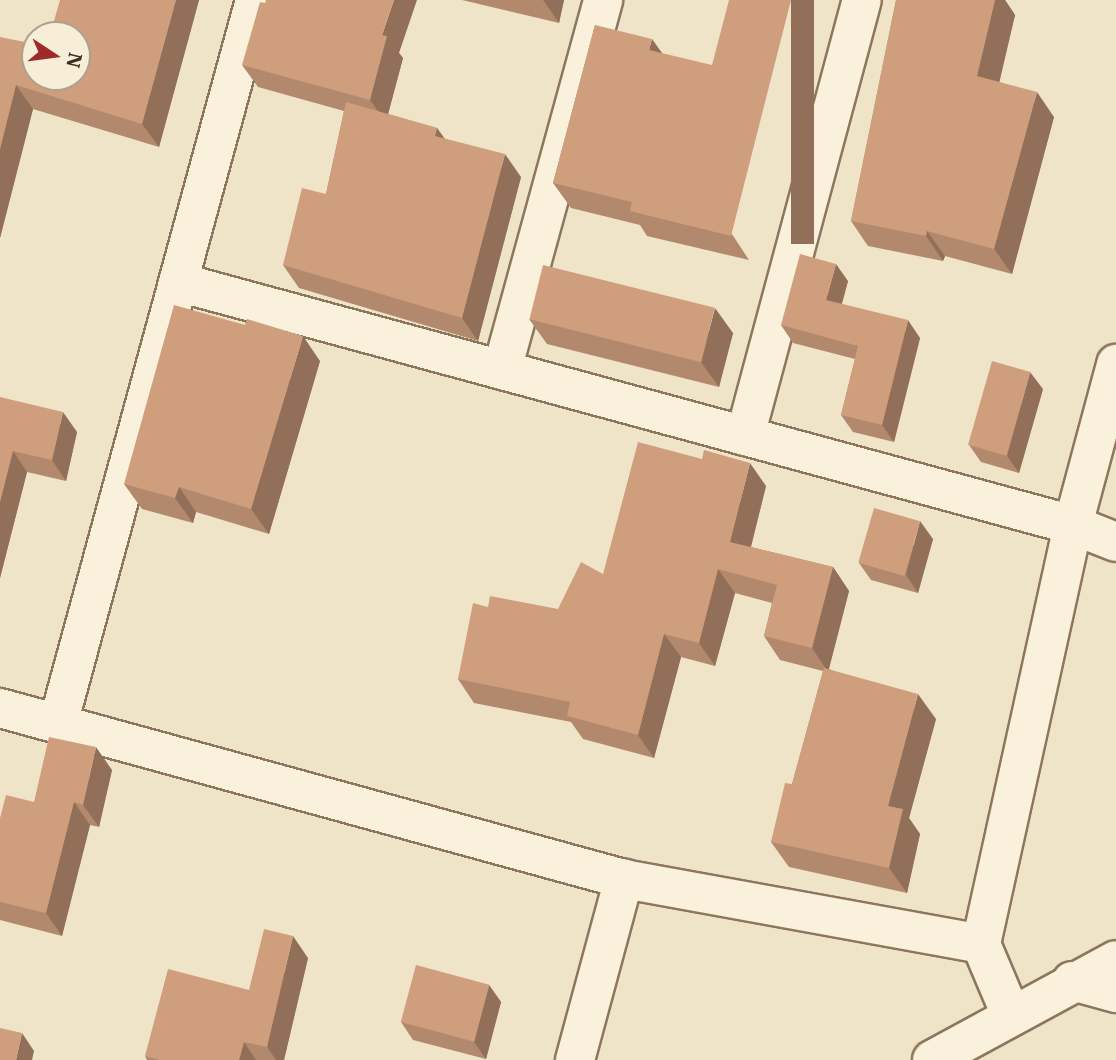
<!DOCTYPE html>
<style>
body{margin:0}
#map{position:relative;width:1116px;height:1060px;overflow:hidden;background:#f0e4c8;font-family:"IBM Plex Serif",serif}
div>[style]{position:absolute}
.roads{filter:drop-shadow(2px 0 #8d765c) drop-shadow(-2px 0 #8d765c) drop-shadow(0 2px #8d765c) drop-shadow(0 -2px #8d765c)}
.minor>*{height:38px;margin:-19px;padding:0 19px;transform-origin:19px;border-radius:19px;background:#faf1dc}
.wall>*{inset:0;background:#b2896c}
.shaded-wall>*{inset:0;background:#916f58;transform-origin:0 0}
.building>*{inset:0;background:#cf9f7d;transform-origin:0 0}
span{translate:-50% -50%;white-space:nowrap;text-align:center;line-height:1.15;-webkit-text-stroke:7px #f7eed8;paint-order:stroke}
.north{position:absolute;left:21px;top:21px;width:70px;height:70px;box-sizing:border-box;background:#f7eed8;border:2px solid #ada18e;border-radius:50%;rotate:103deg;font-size:19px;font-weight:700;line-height:28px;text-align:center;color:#3d2e20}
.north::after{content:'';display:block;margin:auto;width:24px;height:32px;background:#9e2a2b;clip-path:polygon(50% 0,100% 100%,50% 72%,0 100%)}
</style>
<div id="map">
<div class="roads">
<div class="minor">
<div style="left:178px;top:282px;width:927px;rotate:15.19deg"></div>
<div style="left:1073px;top:525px;width:46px;rotate:21.6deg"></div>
<div style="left:502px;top:370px;width:384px;rotate:-74.7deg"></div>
<div style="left:745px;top:436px;width:451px;rotate:-75deg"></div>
<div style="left:0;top:708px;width:647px;rotate:15.33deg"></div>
<div style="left:624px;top:879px;width:363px;rotate:10.3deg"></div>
<div style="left:58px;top:724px;width:750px;rotate:-74.78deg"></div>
<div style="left:1072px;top:981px;width:46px;rotate:15.3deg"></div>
<div style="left:1011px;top:1015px;width:77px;rotate:-112.9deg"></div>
<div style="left:981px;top:944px;width:429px;rotate:-77.6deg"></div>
<div style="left:1073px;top:525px;width:167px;rotate:-75deg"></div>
<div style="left:575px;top:1060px;width:188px;rotate:-74.9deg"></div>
<div style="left:932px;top:1060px;width:209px;rotate:-28.5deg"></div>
</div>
</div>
<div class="wall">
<div style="clip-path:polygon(60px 0,199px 0,159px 147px,33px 109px,0 238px,0 37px,77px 77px)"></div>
<div style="clip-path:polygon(462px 0,564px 0,559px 23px)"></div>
<div style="clip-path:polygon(896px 0,1005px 0,1015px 15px,999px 82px,1054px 117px,1012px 274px,945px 256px,943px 261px,868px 246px,851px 221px)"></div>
<div style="clip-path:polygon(595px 25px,749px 260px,647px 236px,640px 225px,571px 208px,553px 183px)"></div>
<div style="clip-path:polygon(399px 53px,403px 58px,388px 114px,437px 128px,445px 139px,521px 177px,478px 341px,299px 288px,283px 265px,326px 194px,344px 111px,258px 87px,242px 65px)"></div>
<div style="clip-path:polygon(848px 281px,842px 304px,920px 338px,894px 442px,853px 432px,841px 415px,855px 359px,793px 343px,781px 325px)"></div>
<div style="clip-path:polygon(529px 319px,733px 333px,719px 387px,547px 344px)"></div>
<div style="clip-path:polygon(320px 361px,269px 534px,196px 512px,193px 523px,142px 509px,124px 484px)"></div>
<div style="clip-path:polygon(1043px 389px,1019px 473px,981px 462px,969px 445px)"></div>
<div style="clip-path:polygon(0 397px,77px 432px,66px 481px,27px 472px,0 578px)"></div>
<div style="clip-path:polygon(766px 486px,751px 547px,833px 567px,849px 591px,829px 669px,936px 719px,909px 818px,920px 834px,907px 893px,789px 867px,771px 842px,792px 784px,823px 671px,780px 660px,764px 636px,772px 603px,735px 593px,715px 666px,681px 657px,654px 758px,583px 739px,571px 722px,474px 703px,458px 679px,488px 607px,558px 609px)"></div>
<div style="clip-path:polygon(933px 539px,918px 593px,871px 580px,859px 563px)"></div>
<div style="clip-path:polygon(112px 770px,99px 827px,90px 825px,62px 936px,0 920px,0 818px)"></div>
<div style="clip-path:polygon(308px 958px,284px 1060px,147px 1060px,145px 1056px)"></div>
<div style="clip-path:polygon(489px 985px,501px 1002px,486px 1059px,413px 1040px,401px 1022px)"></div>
</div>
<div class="shaded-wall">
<div style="clip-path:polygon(176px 0,199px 0,159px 147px,142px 124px)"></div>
<div style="clip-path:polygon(394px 0,417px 0,399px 53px,403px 58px,386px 122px,370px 100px,382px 35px)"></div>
<div style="clip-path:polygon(543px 0,564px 0,559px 23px)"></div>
<div style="left:791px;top:0;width:23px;height:244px"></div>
<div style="clip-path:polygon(995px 0,1005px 0,1015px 15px,995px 101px,977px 76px)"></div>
<div style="clip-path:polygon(652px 39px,670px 64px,649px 50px)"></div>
<div style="clip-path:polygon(16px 85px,33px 109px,0 238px,0 149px)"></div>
<div style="clip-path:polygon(1037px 92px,1054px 117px,1012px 274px,994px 249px)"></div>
<div style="clip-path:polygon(437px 128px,453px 151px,435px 136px)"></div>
<div style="clip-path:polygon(505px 154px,521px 177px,478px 341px,462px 318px)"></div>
<div style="clip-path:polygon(927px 231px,945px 256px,943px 261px,926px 236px)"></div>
<div style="clip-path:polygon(836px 264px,848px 281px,838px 317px,826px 300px)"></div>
<div style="clip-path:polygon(715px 308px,733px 333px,719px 387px,701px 362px)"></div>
<div style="clip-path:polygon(908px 320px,920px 338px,894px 442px,882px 425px)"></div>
<div style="clip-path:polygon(303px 336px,320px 361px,269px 534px,251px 509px)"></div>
<div style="clip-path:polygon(1030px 372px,1043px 389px,1019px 473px,1007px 456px)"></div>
<div style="clip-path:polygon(63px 412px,77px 432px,66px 481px,52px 460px)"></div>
<div style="clip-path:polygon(13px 451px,27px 472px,0 578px,0 502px)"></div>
<div style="clip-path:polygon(750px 463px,766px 486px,746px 566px,730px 542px)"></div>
<div style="clip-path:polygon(179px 487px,196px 512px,193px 523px,175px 498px)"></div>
<div style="clip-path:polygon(920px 521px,933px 539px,918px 593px,906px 575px)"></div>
<div style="clip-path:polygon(833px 567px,849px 591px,828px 672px,812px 648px)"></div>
<div style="clip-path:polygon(718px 569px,735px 593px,715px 666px,699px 643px)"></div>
<div style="clip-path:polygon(664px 634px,681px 657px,654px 758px,638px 735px)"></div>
<div style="clip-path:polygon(918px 694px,936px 719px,909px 818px,920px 834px,907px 893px,889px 868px,888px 806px)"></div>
<div style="clip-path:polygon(96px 747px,112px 770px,99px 827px,83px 805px)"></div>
<div style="clip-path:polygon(74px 802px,90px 825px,62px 936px,46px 913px)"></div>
<div style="clip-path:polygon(293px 936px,308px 958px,284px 1060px,276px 1060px,267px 1047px)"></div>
<div style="clip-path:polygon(489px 985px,501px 1002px,486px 1059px,474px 1042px)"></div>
<div style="clip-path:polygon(22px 1033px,34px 1051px,32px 1060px,16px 1060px)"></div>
<div style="clip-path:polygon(244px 1042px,256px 1060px,239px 1060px)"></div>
</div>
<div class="building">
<div style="clip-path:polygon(60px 0,176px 0,142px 124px,16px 85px,0 149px,0 37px,35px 44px,35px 77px,77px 77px,77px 35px,50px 35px)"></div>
<div style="clip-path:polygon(266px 0,394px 0,382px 35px,387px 36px,370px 100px,242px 65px,260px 2px,265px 3px)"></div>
<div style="clip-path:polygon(729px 0,791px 0,731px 236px,630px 211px,632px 202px,553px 183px,595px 25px,652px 39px,649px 50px,712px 65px)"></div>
<div style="clip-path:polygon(896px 0,995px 0,977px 76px,1037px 92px,994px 249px,927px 231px,926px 236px,851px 221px)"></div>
<div style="clip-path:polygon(346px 102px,437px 128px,435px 136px,505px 154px,462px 318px,283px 265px,302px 188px,326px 194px)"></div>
<div style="clip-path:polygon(800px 254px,836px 264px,826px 300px,908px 320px,882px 425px,841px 415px,858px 346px,781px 325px)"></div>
<div style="left:543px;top:265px;width:177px;height:56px;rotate:14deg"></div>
<div style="clip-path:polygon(174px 305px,245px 325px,247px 319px,303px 336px,251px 509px,179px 487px,175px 498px,124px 484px)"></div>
<div style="left:992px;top:361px;width:40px;height:87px;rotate:16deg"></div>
<div style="clip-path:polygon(0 397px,63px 412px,52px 460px,13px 451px,0 502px)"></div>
<div style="clip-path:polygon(638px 442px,702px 459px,704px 450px,750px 463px,730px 542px,833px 567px,812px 648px,764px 636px,777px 585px,718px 569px,699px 643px,664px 634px,638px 735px,567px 716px,570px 702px,458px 679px,473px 603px,488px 607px,490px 596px,558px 609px,581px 562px,603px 574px)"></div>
<div style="left:874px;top:508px;width:48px;height:57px;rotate:16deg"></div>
<div style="clip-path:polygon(824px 668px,918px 694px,888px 806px,903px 809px,889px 868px,771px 842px,785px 783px,792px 784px)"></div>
<div style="clip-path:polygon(49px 737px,96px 747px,83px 805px,74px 802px,46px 913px,0 902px,0 818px,6px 795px,34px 802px)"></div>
<div style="clip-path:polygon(264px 929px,293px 936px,267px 1047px,244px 1042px,239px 1060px,160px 1060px,145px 1056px,168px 969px,249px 990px)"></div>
<div style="left:416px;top:965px;width:76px;height:59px;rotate:15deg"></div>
<div style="clip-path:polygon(0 1028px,22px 1033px,16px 1060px,0 1060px)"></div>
</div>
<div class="north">N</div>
</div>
